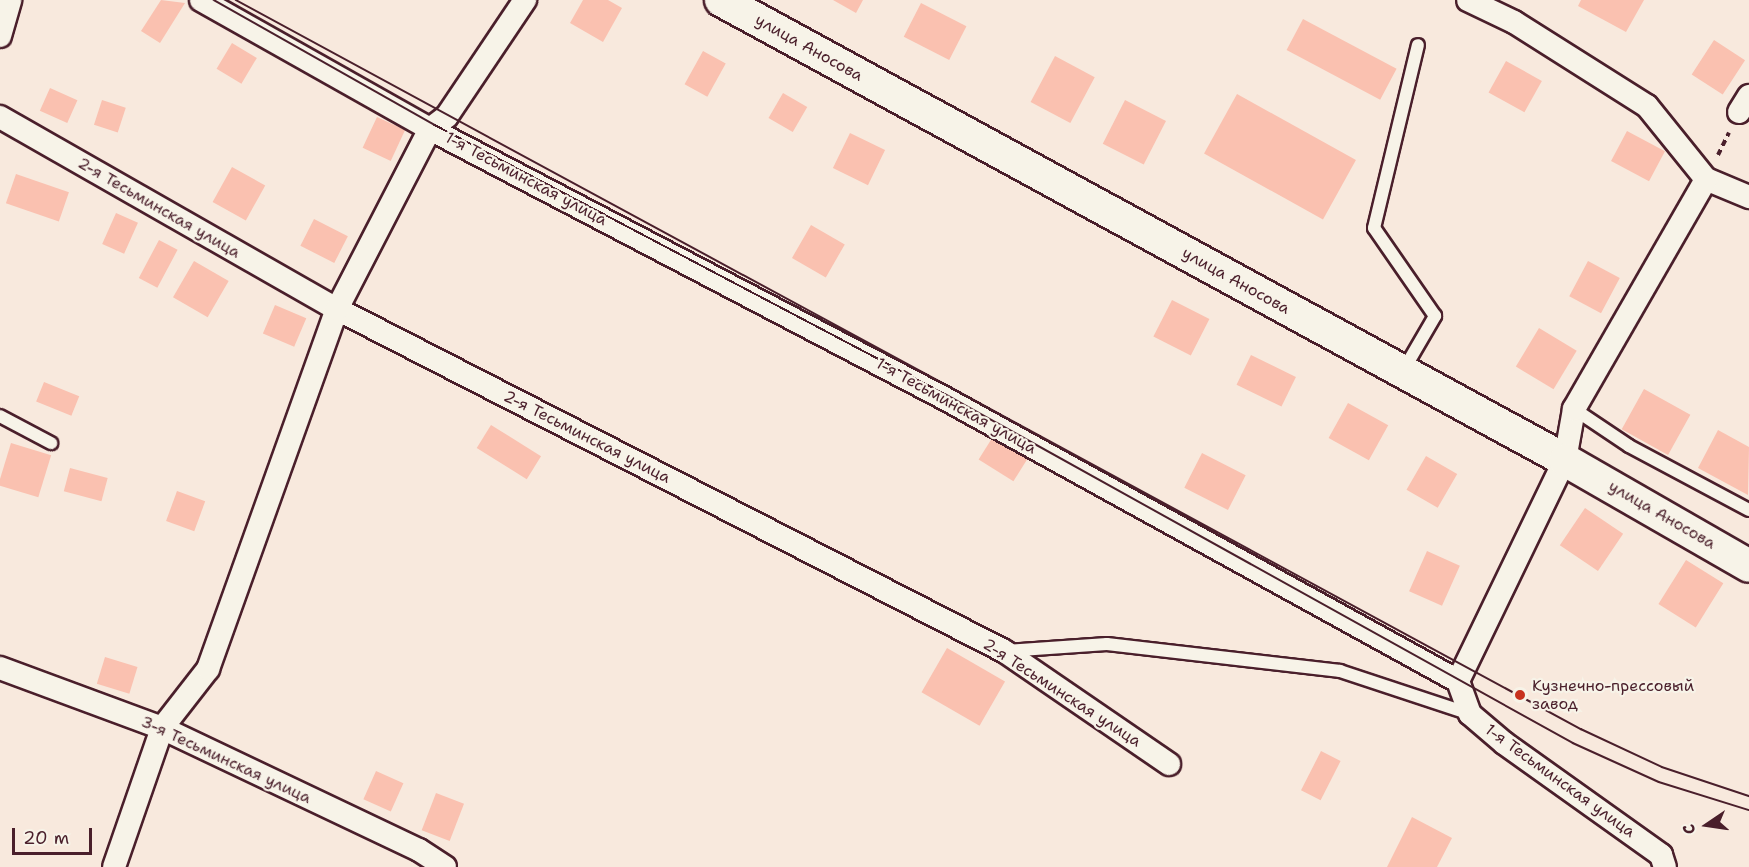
<!DOCTYPE html>
<meta charset="utf-8">
<style>
body{margin:0}
#map{position:relative;width:1749px;height:867px;overflow:hidden;background:#f8e9dd;font-family:"Shantell Sans",sans-serif}
div>[style]{position:absolute}
.building>*{inset:0;background:#fac1b0;transform-origin:0 0}
.path>*{height:4px;margin-top:-2px;transform-origin:0;background:repeating-linear-gradient(90deg,#4a1f2b 0 6px,transparent 0 10.5px)}
.roads{filter:drop-shadow(2px 0 #4a1f2b) drop-shadow(-2px 0 #4a1f2b) drop-shadow(0 2px #4a1f2b) drop-shadow(0 -2px #4a1f2b)}
.lane>*{height:12px;margin:-6px;padding:0 6px;transform-origin:6px;border-radius:6px;background:#f7f3e8}
.street>*{height:22px;margin:-11px;padding:0 11px;transform-origin:11px;border-radius:11px;background:#f7f3e8}
.secondary>*{height:32px;margin:-16px;padding:0 16px;transform-origin:16px;border-radius:16px;background:#f7f3e8}
.tram>*{height:1.5px;margin:-0.75px;padding:0 0.75px;transform-origin:0.75px;border-radius:0.75px;background:#4a1f2b}
.dots>*{width:16px;height:16px;translate:-50% -50%;box-sizing:border-box;border:3px solid #f7f3e8;border-radius:50%}
span{translate:-50% -50%;white-space:nowrap;text-align:center;line-height:1.15;-webkit-text-stroke:4.5px #f7f3e8;paint-order:stroke}
.street-label{font-size:16px;color:#4a1f2b}
.poi-label{font-size:16px;color:#4a1f2b}
.left{translate:0 -50%;text-align:left}
.north{position:absolute;left:1677px;top:795px;width:60px;height:60px;-webkit-text-stroke:4px #f7f3e8;paint-order:stroke;rotate:257deg;font-size:16px;font-weight:700;line-height:24px;text-align:center;color:#4a1f2b}
.north::after{content:'';display:block;margin:auto;width:21px;height:27px;background:#4a1f2b;clip-path:polygon(50% 0,100% 100%,50% 72%,0 100%)}
.scale{position:absolute;left:12px;top:828px;width:80px;height:27px;box-sizing:border-box;border:3px solid #4a1f2b;border-top:0;padding-left:8px;font-size:18px;line-height:21px;white-space:nowrap;color:#4a1f2b;-webkit-text-stroke:4px #f7f3e8;paint-order:stroke}
</style>
<div id="map">
<div class="building">
<div style="clip-path:polygon(161px 0,185px 3px,160px 43px,141px 31px)"></div>
<div style="clip-path:polygon(583px 0,608px 0,622px 8px,603px 42px,570px 23px)"></div>
<div style="clip-path:polygon(833px 0,863px 0,856px 13px)"></div>
<div style="clip-path:polygon(1581px 0,1644px 0,1626px 32px,1578px 6px)"></div>
<div style="left:921px;top:3px;width:51px;height:38px;rotate:27deg"></div>
<div style="left:1303px;top:19px;width:106px;height:35px;rotate:28deg"></div>
<div style="left:1714px;top:40px;width:37px;height:41px;rotate:33deg"></div>
<div style="left:232px;top:43px;width:29px;height:30px;rotate:31deg"></div>
<div style="left:703px;top:51px;width:26px;height:38px;rotate:29deg"></div>
<div style="left:1055px;top:56px;width:45px;height:52px;rotate:28deg"></div>
<div style="left:1506px;top:61px;width:41px;height:36px;rotate:29deg"></div>
<div style="left:50px;top:88px;width:30px;height:25px;rotate:24deg"></div>
<div style="left:783px;top:93px;width:28px;height:29px;rotate:30deg"></div>
<div style="left:1237px;top:94px;width:136px;height:68px;rotate:29deg"></div>
<div style="left:102px;top:100px;width:25px;height:26px;rotate:18deg"></div>
<div style="left:1125px;top:100px;width:46px;height:49px;rotate:27deg"></div>
<div style="left:377px;top:117px;width:31px;height:34px;rotate:25deg"></div>
<div style="left:1627px;top:131px;width:43px;height:34px;rotate:28deg"></div>
<div style="left:850px;top:133px;width:39px;height:39px;rotate:26deg"></div>
<div style="left:232px;top:167px;width:38px;height:40px;rotate:29deg"></div>
<div style="left:16px;top:174px;width:56px;height:31px;rotate:19deg"></div>
<div style="left:116px;top:213px;width:24px;height:34px;rotate:24deg"></div>
<div style="left:314px;top:219px;width:38px;height:30px;rotate:27deg"></div>
<div style="left:811px;top:225px;width:39px;height:38px;rotate:30deg"></div>
<div style="left:159px;top:240px;width:21px;height:43px;rotate:28deg"></div>
<div style="left:194px;top:261px;width:40px;height:42px;rotate:30deg"></div>
<div style="left:1588px;top:261px;width:36px;height:40px;rotate:28deg"></div>
<div style="left:1172px;top:300px;width:42px;height:41px;rotate:27deg"></div>
<div style="left:275px;top:305px;width:34px;height:31px;rotate:23deg"></div>
<div style="left:1539px;top:328px;width:44px;height:45px;rotate:31deg"></div>
<div style="left:1251px;top:355px;width:50px;height:33px;rotate:26deg"></div>
<div style="left:44px;top:382px;width:38px;height:21px;rotate:22deg"></div>
<div style="left:1644px;top:389px;width:53px;height:46px;rotate:29deg"></div>
<div style="left:1348px;top:403px;width:46px;height:40px;rotate:29deg"></div>
<div style="left:491px;top:425px;width:59px;height:27px;rotate:32deg"></div>
<div style="clip-path:polygon(1718px 430px,1749px 447px,1748px 495px,1698px 468px)"></div>
<div style="left:994px;top:435px;width:41px;height:29px;rotate:32deg"></div>
<div style="left:11px;top:443px;width:42px;height:44px;rotate:17deg"></div>
<div style="left:1202px;top:453px;width:49px;height:39px;rotate:27deg"></div>
<div style="left:1426px;top:456px;width:36px;height:39px;rotate:30deg"></div>
<div style="left:70px;top:468px;width:39px;height:24px;rotate:15deg"></div>
<div style="left:177px;top:491px;width:30px;height:32px;rotate:20deg"></div>
<div style="left:1585px;top:508px;width:46px;height:45px;rotate:34deg"></div>
<div style="left:1427px;top:551px;width:36px;height:44px;rotate:24deg"></div>
<div style="left:1686px;top:560px;width:44px;height:52px;rotate:32deg"></div>
<div style="left:947px;top:648px;width:67px;height:51px;rotate:30deg"></div>
<div style="left:105px;top:657px;width:34px;height:28px;rotate:17deg"></div>
<div style="left:1321px;top:751px;width:22px;height:44px;rotate:27deg"></div>
<div style="left:376px;top:771px;width:30px;height:31px;rotate:24deg"></div>
<div style="left:436px;top:793px;width:30px;height:40px;rotate:21deg"></div>
<div style="clip-path:polygon(1412px 817px,1452px 838px,1437px 867px,1387px 867px)"></div>
</div>
<div class="path">
<div style="left:1718px;top:155px;width:25px;rotate:-64deg"></div>
</div>
<div class="roads">
<div class="lane">
<div style="left:1403px;top:371px;width:64px;rotate:-59.8deg"></div>
<div style="left:1435px;top:316px;width:107px;rotate:-124.7deg"></div>
<div style="left:1374px;top:228px;width:188px;rotate:-76.5deg"></div>
<div style="left:1574px;top:409px;width:66px;rotate:33.9deg"></div>
<div style="left:1629px;top:446px;width:136px;rotate:28.1deg"></div>
<div style="left:0;top:416px;width:58px;rotate:27.9deg"></div>
<div style="left:1006px;top:651px;width:101px;rotate:-4deg"></div>
<div style="left:1107px;top:644px;width:235px;rotate:6.6deg"></div>
<div style="left:1340px;top:671px;width:137px;rotate:18.3deg"></div>
</div>
<div class="street">
<div style="left:201px;top:0;width:263px;rotate:29.4deg"></div>
<div style="left:430px;top:129px;width:580px;rotate:27.63deg"></div>
<div style="left:944px;top:398px;width:587px;rotate:28.84deg"></div>
<div style="left:1458px;top:681px;width:35px;rotate:70deg"></div>
<div style="left:1470px;top:714px;width:45px;rotate:40.5deg"></div>
<div style="left:1504px;top:743px;width:193px;rotate:35.5deg"></div>
<div style="left:1661px;top:855px;width:13px;rotate:72deg"></div>
<div style="left:1468px;top:0;width:51px;rotate:25.6deg"></div>
<div style="left:1514px;top:22px;width:157px;rotate:32.3deg"></div>
<div style="left:1647px;top:106px;width:94px;rotate:51.1deg"></div>
<div style="left:1706px;top:179px;width:47px;rotate:22.7deg"></div>
<div style="left:0;top:36px;width:37px;rotate:-74deg"></div>
<div style="left:1739px;top:112px;width:19px;rotate:-58deg"></div>
<div style="left:0;top:117px;width:388px;rotate:29.7deg"></div>
<div style="left:337px;top:309px;width:750px;rotate:27.15deg"></div>
<div style="left:1004px;top:651px;width:200px;rotate:34.4deg"></div>
<div style="left:0;top:668px;width:173px;rotate:20.3deg"></div>
<div style="left:162px;top:728px;width:284px;rotate:25.4deg"></div>
<div style="left:419px;top:850px;width:31px;rotate:33deg"></div>
<div style="left:1458px;top:681px;width:246px;rotate:-64.2deg"></div>
<div style="left:1565px;top:460px;width:52px;rotate:-80deg"></div>
<div style="left:1574px;top:409px;width:265px;rotate:-60.1deg"></div>
<div style="left:114px;top:867px;width:147px;rotate:-70.9deg"></div>
<div style="left:162px;top:728px;width:75px;rotate:-52.1deg"></div>
<div style="left:208px;top:669px;width:382px;rotate:-70.3deg"></div>
<div style="left:337px;top:309px;width:203px;rotate:-62.7deg"></div>
<div style="left:430px;top:129px;width:21px;rotate:-37deg"></div>
<div style="left:447px;top:116px;width:140px;rotate:-56.1deg"></div>
</div>
<div class="secondary">
<div style="left:721px;top:0;width:961px;rotate:28.59deg"></div>
<div style="left:1565px;top:460px;width:212px;rotate:29.9deg"></div>
</div>
</div>
<div class="tram">
<div style="left:214px;top:0;width:254px;rotate:29.5deg"></div>
<div style="left:435px;top:125px;width:577px;rotate:27.81deg"></div>
<div style="left:945px;top:394px;width:718px;rotate:29.06deg"></div>
<div style="left:1573px;top:743px;width:94px;rotate:24.4deg"></div>
<div style="left:1659px;top:782px;width:94px;rotate:17.3deg"></div>
<div style="left:236px;top:0;width:1530px;rotate:28.46deg"></div>
<div style="left:1581px;top:729px;width:89px;rotate:25.1deg"></div>
<div style="left:1662px;top:767px;width:92px;rotate:18.4deg"></div>
</div>
<div class="dots">
<div style="left:1520px;top:695px;background:#c8321e"></div>
</div>
<div class="street-label">
<span style="left:809px;top:48px;rotate:29deg">улица Аносова</span>
<span style="left:526px;top:179px;rotate:28deg">1-я Тесьминская улица</span>
<span style="left:159px;top:208px;rotate:30deg">2-я Тесьминская улица</span>
<span style="left:1236px;top:281px;rotate:29deg">улица Аносова</span>
<span style="left:956px;top:406px;rotate:29deg">1-я Тесьминская улица</span>
<span style="left:587px;top:437px;rotate:27deg">2-я Тесьминская улица</span>
<span style="left:1662px;top:515px;rotate:30deg">улица Аносова</span>
<span style="left:1062px;top:693px;rotate:33deg">2-я Тесьминская улица</span>
<span style="left:226px;top:760px;rotate:25deg">3-я Тесьминская улица</span>
<span style="left:1560px;top:781px;rotate:36deg">1-я Тесьминская улица</span>
</div>
<div class="poi-label">
<span class="left" style="left:1532px;top:695px">Кузнечно-прессовый<br>завод</span>
</div>
<div class="north">С</div>
<div class="scale">20 m</div>
</div>
